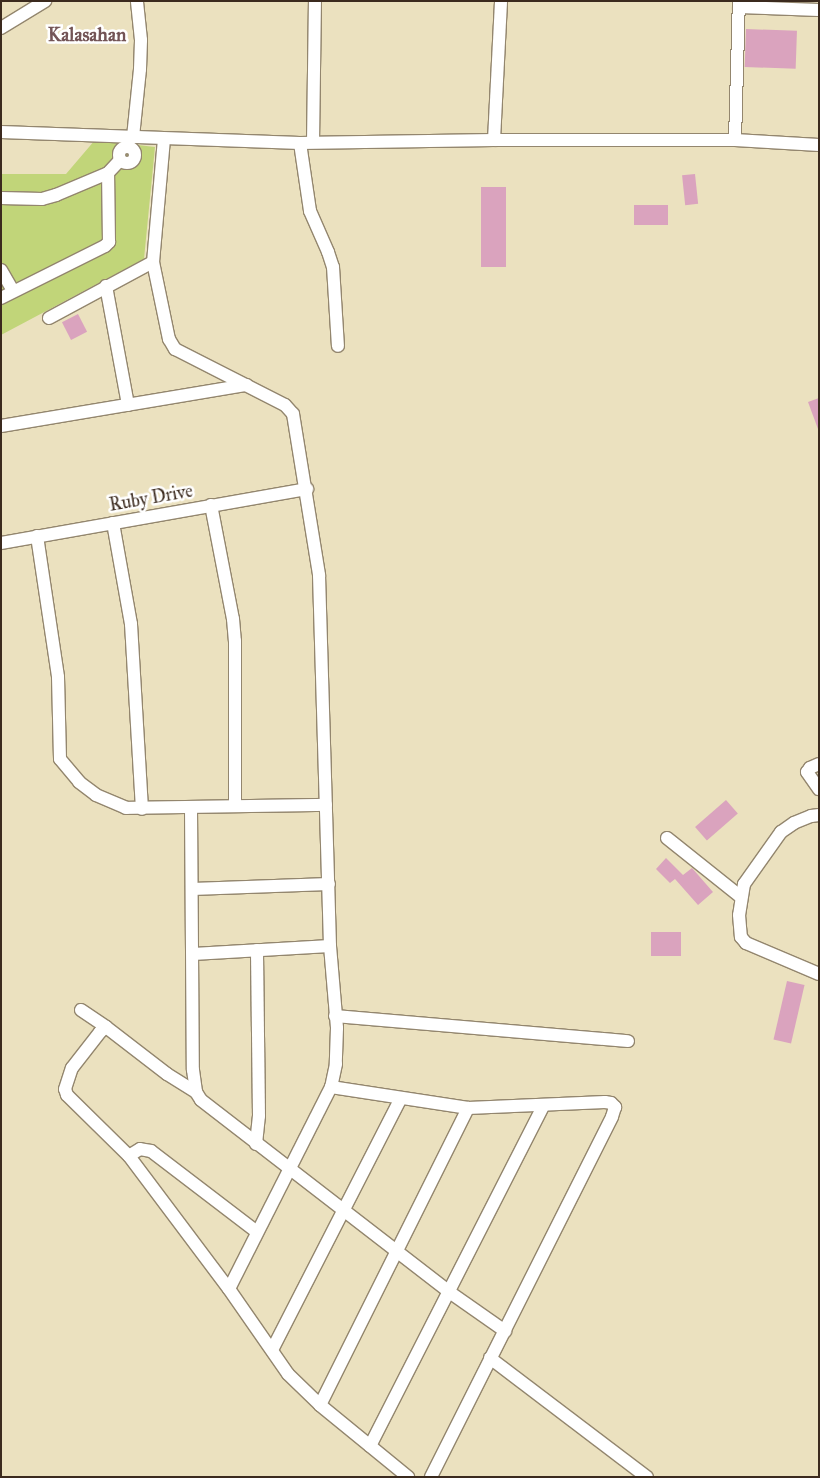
<!DOCTYPE html>
<style>
body{margin:0}
#map{position:relative;width:820px;height:1478px;overflow:hidden;background:#ebe1bf;font-family:"IM FELL Great Primer",serif}
div>[style]{position:absolute}
.green>*{inset:0;background:#c1d579}
.building>*{inset:0;background:#daa3be;transform-origin:0 0}
.roads{filter:drop-shadow(1px 0 #93866e) drop-shadow(-1px 0 #93866e) drop-shadow(0 1px #93866e) drop-shadow(0 -1px #93866e)}
.minor>*{height:12px;margin:-6px;padding:0 6px;transform-origin:6px;border-radius:6px;background:#fff}
.minor>.ring{margin:-6px;padding:0;box-sizing:content-box;background:none;border:12px solid #fff;border-radius:50%}
span{translate:-50% -50%;white-space:nowrap;text-align:center;line-height:1.15;-webkit-text-stroke:5px #fff;paint-order:stroke}
.street-label{font-size:18px;color:#3b2a1e}
.neighbourhood-label{font-size:19px;color:#735456;font-weight:700}
.frame{position:absolute;inset:0;border:2px solid #3b2a1e;pointer-events:none}
</style>
<div id="map">
<div class="green">
<div style="clip-path:polygon(95px 140px,155px 147px,144px 259px,1px 335px,1px 174px,66px 174px)"></div>
</div>
<div class="building">
<div style="left:746px;top:29px;width:51px;height:38px;rotate:2deg"></div>
<div style="left:695px;top:174px;width:30px;height:13px;rotate:84deg"></div>
<div style="left:506px;top:187px;width:80px;height:25px;rotate:90deg"></div>
<div style="left:634px;top:205px;width:34px;height:20px"></div>
<div style="left:78px;top:314px;width:20px;height:18px;rotate:63deg"></div>
<div style="clip-path:polygon(819px 398px,819px 429px,818px 429px,808px 402px)"></div>
<div style="left:726px;top:800px;width:18px;height:41px;rotate:49deg"></div>
<div style="clip-path:polygon(666px 858px,683px 875px,692px 868px,713px 892px,698px 905px,675px 879px,670px 883px,656px 869px)"></div>
<div style="left:681px;top:932px;width:24px;height:30px;rotate:90deg"></div>
<div style="left:787px;top:981px;width:18px;height:60px;rotate:13deg"></div>
</div>
<div class="roads">
<div class="minor">
<div style="left:739px;top:7px;width:80px;rotate:2.1deg"></div>
<div style="left:1px;top:28px;width:52px;rotate:-31.5deg"></div>
<div style="left:1px;top:132px;width:299px;rotate:2.1deg"></div>
<div style="left:300px;top:143px;width:194px;rotate:-0.9deg"></div>
<div style="left:494px;top:140px;width:241px"></div>
<div style="left:735px;top:140px;width:84px;rotate:3.4deg"></div>
<div style="left:133px;top:137px;width:68px;rotate:-84.1deg"></div>
<div style="left:140px;top:69px;width:29px;rotate:-88deg"></div>
<div style="left:141px;top:40px;width:39px;rotate:-96deg"></div>
<div style="left:164px;top:139px;width:123px;rotate:95.1deg"></div>
<div style="left:153px;top:262px;width:79px;rotate:78.3deg"></div>
<div style="left:169px;top:339px;width:12px;rotate:59deg"></div>
<div style="left:175px;top:349px;width:123px;rotate:27deg"></div>
<div style="left:285px;top:405px;width:12px;rotate:48deg"></div>
<div style="left:293px;top:414px;width:163px;rotate:80.8deg"></div>
<div style="left:319px;top:575px;width:371px;rotate:88.3deg"></div>
<div style="left:330px;top:946px;width:82px;rotate:85.1deg"></div>
<div style="left:337px;top:1028px;width:36px;rotate:92deg"></div>
<div style="left:336px;top:1064px;width:24px;rotate:102deg"></div>
<div style="left:331px;top:1087px;width:226px;rotate:116.8deg"></div>
<div style="left:494px;top:140px;width:139px;rotate:-87.1deg"></div>
<div style="left:735px;top:140px;width:139px;rotate:-88.4deg"></div>
<div style="left:313px;top:142px;width:141px;rotate:-89.2deg"></div>
<div style="left:300px;top:143px;width:69px;rotate:81.6deg"></div>
<div style="left:310px;top:211px;width:45px;rotate:66.3deg"></div>
<div style="left:328px;top:252px;width:16px;rotate:72deg"></div>
<div style="left:333px;top:267px;width:79px;rotate:86.4deg"></div>
<div class="ring" style="left:119px;top:147px;width:4px;height:4px"></div>
<div style="left:1px;top:198px;width:41px;rotate:1.4deg"></div>
<div style="left:42px;top:199px;width:15px;rotate:-16deg"></div>
<div style="left:56px;top:195px;width:56px;rotate:-22.9deg"></div>
<div style="left:108px;top:173px;width:18px;rotate:-47deg"></div>
<div style="left:1px;top:270px;width:24px;rotate:60deg"></div>
<div style="left:106px;top:286px;width:121px;rotate:79.5deg"></div>
<div style="left:1px;top:298px;width:116px;rotate:-26.6deg"></div>
<div style="left:105px;top:246px;width:6px;rotate:-45deg"></div>
<div style="left:109px;top:242px;width:69px;rotate:-90.8deg"></div>
<div style="left:49px;top:318px;width:118px;rotate:-28.3deg"></div>
<div style="left:1px;top:426px;width:249px;rotate:-9.5deg"></div>
<div style="left:211px;top:505px;width:116px;rotate:79.1deg"></div>
<div style="left:233px;top:619px;width:22px;rotate:85deg"></div>
<div style="left:235px;top:641px;width:165px;rotate:90deg"></div>
<div style="left:113px;top:523px;width:103px;rotate:79.9deg"></div>
<div style="left:131px;top:624px;width:185px;rotate:86.6deg"></div>
<div style="left:37px;top:536px;width:143px;rotate:81.5deg"></div>
<div style="left:58px;top:677px;width:82px;rotate:88.6deg"></div>
<div style="left:60px;top:759px;width:30px;rotate:50deg"></div>
<div style="left:79px;top:782px;width:21px;rotate:37deg"></div>
<div style="left:96px;top:795px;width:33px;rotate:23deg"></div>
<div style="left:126px;top:808px;width:200px;rotate:-0.9deg"></div>
<div style="left:1px;top:543px;width:311px;rotate:-10deg"></div>
<div style="left:819px;top:764px;width:10px;rotate:156deg"></div>
<div style="left:810px;top:768px;width:5px;rotate:127deg"></div>
<div style="left:807px;top:772px;width:21px;rotate:55deg"></div>
<div style="left:191px;top:808px;width:262px;rotate:89.6deg"></div>
<div style="left:193px;top:1070px;width:22px;rotate:82deg"></div>
<div style="left:196px;top:1092px;width:9px;rotate:58deg"></div>
<div style="left:201px;top:1100px;width:312px;rotate:37.7deg"></div>
<div style="left:448px;top:1291px;width:70px;rotate:35.1deg"></div>
<div style="left:819px;top:815px;width:8px;rotate:173deg"></div>
<div style="left:811px;top:816px;width:18px;rotate:158deg"></div>
<div style="left:794px;top:823px;width:16px;rotate:145deg"></div>
<div style="left:781px;top:832px;width:64px;rotate:125.4deg"></div>
<div style="left:744px;top:884px;width:31px;rotate:99deg"></div>
<div style="left:739px;top:915px;width:22px;rotate:85deg"></div>
<div style="left:741px;top:937px;width:8px;rotate:50deg"></div>
<div style="left:746px;top:943px;width:79px;rotate:23deg"></div>
<div style="left:667px;top:838px;width:95px;rotate:38.6deg"></div>
<div style="left:192px;top:889px;width:137px;rotate:-2.1deg"></div>
<div style="left:193px;top:954px;width:137px;rotate:-3.3deg"></div>
<div style="left:81px;top:1010px;width:30px;rotate:34deg"></div>
<div style="left:335px;top:1016px;width:294px;rotate:4.9deg"></div>
<div style="left:331px;top:1087px;width:139px;rotate:8.7deg"></div>
<div style="left:468px;top:1108px;width:137px;rotate:-2.5deg"></div>
<div style="left:605px;top:1102px;width:6px;rotate:9deg"></div>
<div style="left:611px;top:1103px;width:6px;rotate:45deg"></div>
<div style="left:615px;top:1107px;width:10px;rotate:107deg"></div>
<div style="left:612px;top:1117px;width:403px;rotate:116.7deg"></div>
<div style="left:256px;top:1144px;width:28px;rotate:-84deg"></div>
<div style="left:259px;top:1116px;width:166px;rotate:-90.7deg"></div>
<div style="left:129px;top:1156px;width:87px;rotate:-135.5deg"></div>
<div style="left:67px;top:1095px;width:6px;rotate:-108deg"></div>
<div style="left:65px;top:1089px;width:22px;rotate:-72deg"></div>
<div style="left:72px;top:1068px;width:46px;rotate:-52.1deg"></div>
<div style="left:100px;top:1032px;width:8px;rotate:-40deg"></div>
<div style="left:106px;top:1027px;width:77px;rotate:37.6deg"></div>
<div style="left:167px;top:1074px;width:34px;rotate:32deg"></div>
<div style="left:257px;top:1232px;width:133px;rotate:-142.6deg"></div>
<div style="left:151px;top:1151px;width:11px;rotate:-170deg"></div>
<div style="left:140px;top:1149px;width:13px;rotate:148deg"></div>
<div style="left:129px;top:1156px;width:166px;rotate:53.1deg"></div>
<div style="left:229px;top:1289px;width:103px;rotate:55.2deg"></div>
<div style="left:288px;top:1374px;width:45px;rotate:44.1deg"></div>
<div style="left:320px;top:1405px;width:114px;rotate:39.3deg"></div>
<div style="left:272px;top:1350px;width:283px;rotate:-62.9deg"></div>
<div style="left:490px;top:1358px;width:197px;rotate:37.2deg"></div>
<div style="left:320px;top:1405px;width:332px;rotate:-63.5deg"></div>
<div style="left:370px;top:1446px;width:381px;rotate:-63deg"></div>
</div>
</div>
<div class="street-label">
<span style="left:151px;top:498px;rotate:-10deg">Ruby Drive</span>
</div>
<div class="neighbourhood-label">
<span style="left:87px;top:35px">Kalasahan</span>
</div>
<div class="frame"></div>
</div>
